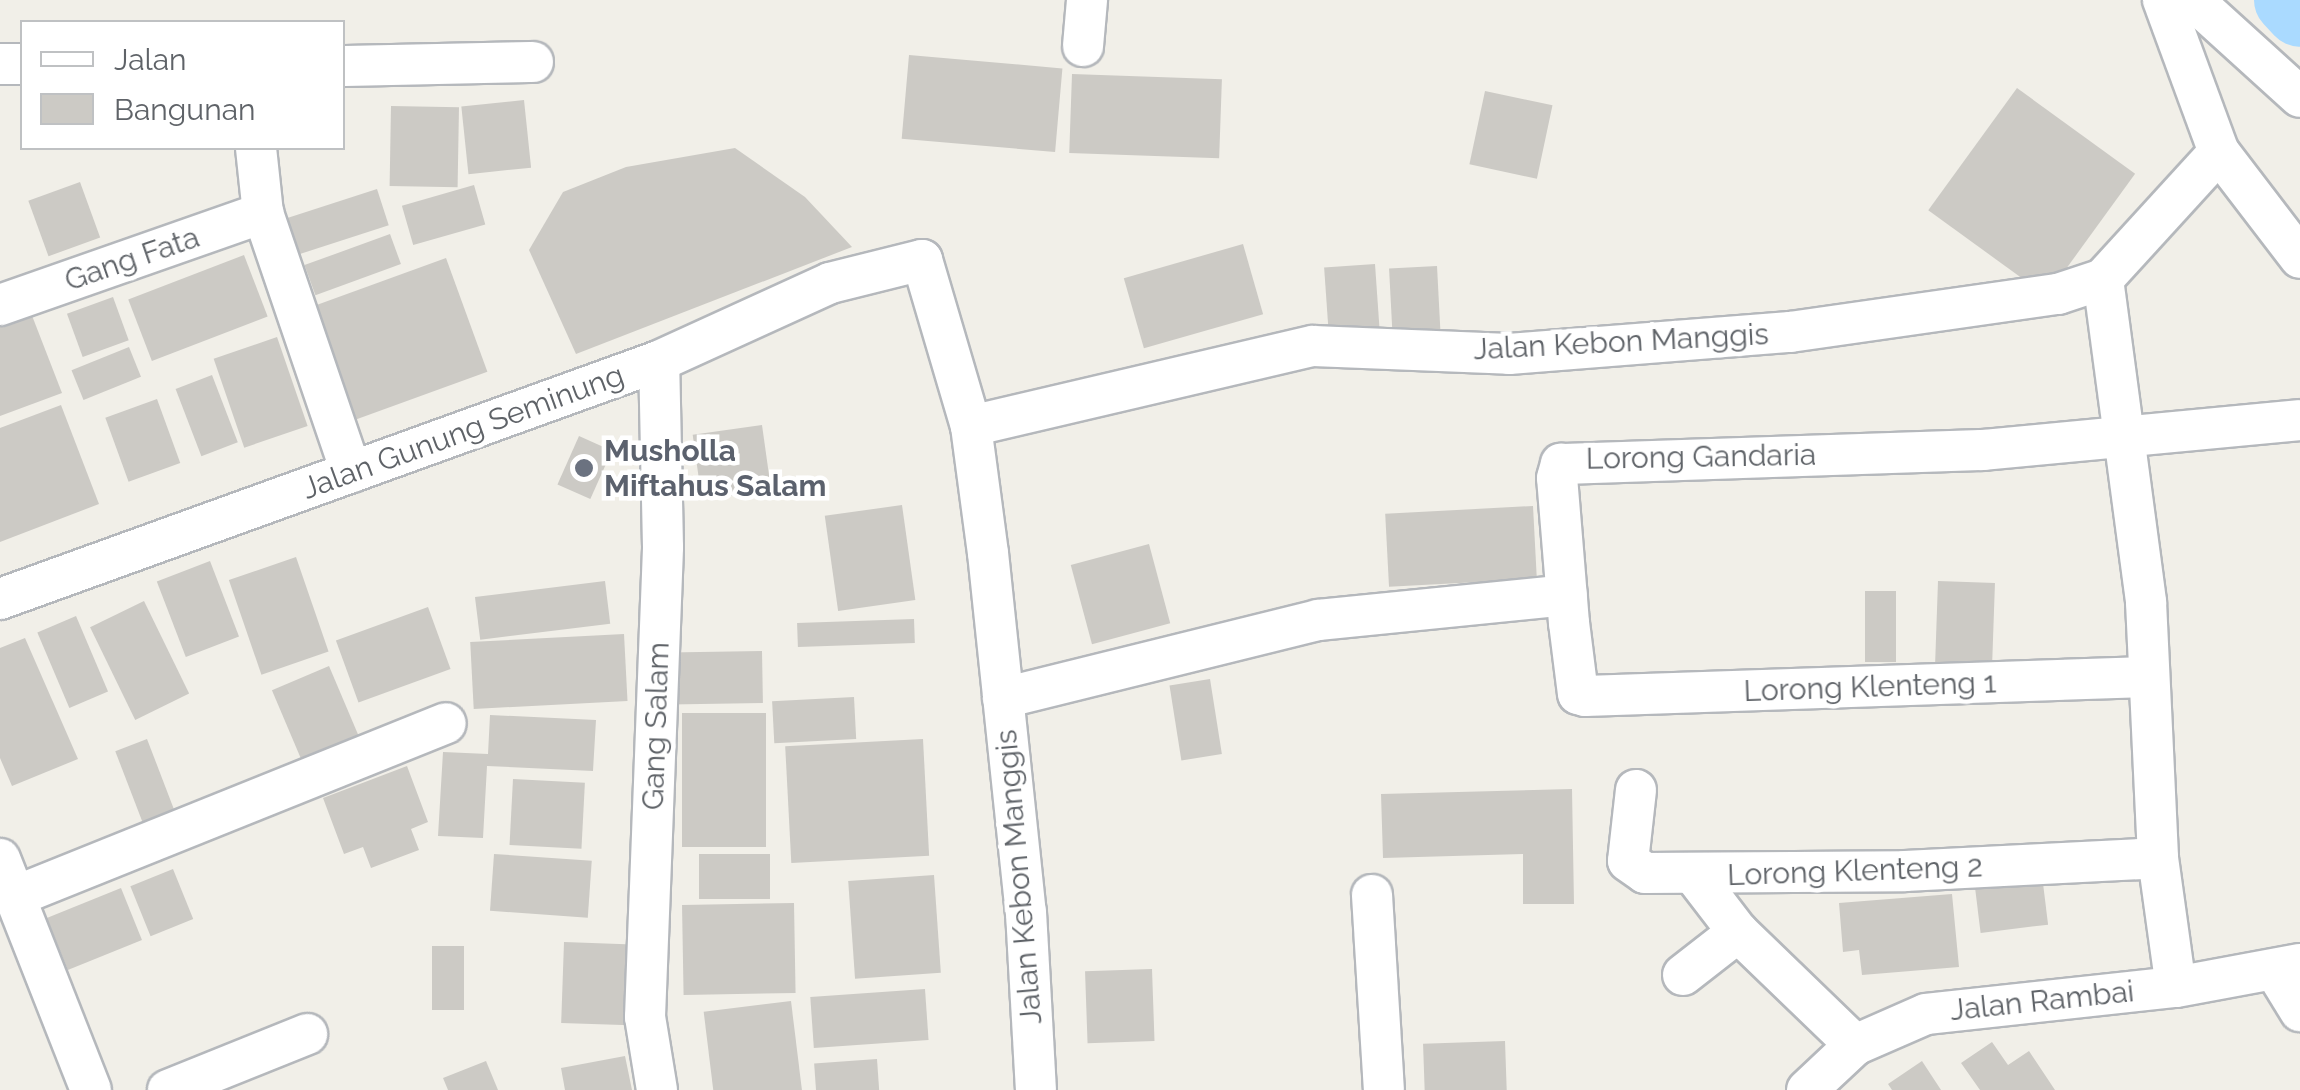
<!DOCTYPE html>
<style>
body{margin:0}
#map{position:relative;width:2300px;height:1090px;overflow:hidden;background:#f1efe8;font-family:Raleway,sans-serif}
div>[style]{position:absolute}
.river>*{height:70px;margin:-35px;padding:0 35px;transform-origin:35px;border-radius:35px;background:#aadaff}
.building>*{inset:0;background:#cccac5;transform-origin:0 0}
.roads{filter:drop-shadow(2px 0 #b5b8bc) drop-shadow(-2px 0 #b5b8bc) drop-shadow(0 2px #b5b8bc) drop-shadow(0 -2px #b5b8bc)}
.minor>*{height:40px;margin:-20px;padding:0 20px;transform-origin:20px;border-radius:20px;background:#fff}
.dots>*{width:28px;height:28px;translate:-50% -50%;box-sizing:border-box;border:5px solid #fff;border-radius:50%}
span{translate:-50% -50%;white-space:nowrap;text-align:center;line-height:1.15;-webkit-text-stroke:9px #fff;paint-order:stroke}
.street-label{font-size:30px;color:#5f6368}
.worship-label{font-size:30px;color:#5b616d;font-weight:700}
.left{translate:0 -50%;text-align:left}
.legend{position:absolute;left:20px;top:20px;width:325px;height:130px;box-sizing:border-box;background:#fff;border:2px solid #bfc1c3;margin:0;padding:12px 18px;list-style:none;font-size:30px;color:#5f6368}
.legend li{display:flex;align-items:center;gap:20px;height:50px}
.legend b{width:50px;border:2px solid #bfc1c3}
</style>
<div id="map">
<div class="river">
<div style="left:2289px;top:0;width:16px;rotate:47deg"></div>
</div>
<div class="building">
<div style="left:909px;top:55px;width:154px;height:84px;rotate:5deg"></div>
<div style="left:1072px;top:74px;width:150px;height:79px;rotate:2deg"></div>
<div style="left:2017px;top:88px;width:146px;height:151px;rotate:36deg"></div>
<div style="left:1485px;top:91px;width:69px;height:75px;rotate:12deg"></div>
<div style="left:524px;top:100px;width:68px;height:63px;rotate:84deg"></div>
<div style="left:391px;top:106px;width:68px;height:80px;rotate:1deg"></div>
<div style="clip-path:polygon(735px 148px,805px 197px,852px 247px,576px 354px,529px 250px,563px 192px,626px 167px)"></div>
<div style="left:80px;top:182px;width:59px;height:55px;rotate:70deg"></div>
<div style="left:474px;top:185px;width:41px;height:75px;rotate:74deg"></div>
<div style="left:377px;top:189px;width:38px;height:95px;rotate:72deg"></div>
<div style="left:390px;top:234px;width:32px;height:91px;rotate:70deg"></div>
<div style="left:1243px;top:244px;width:73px;height:124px;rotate:74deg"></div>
<div style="left:244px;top:255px;width:66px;height:124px;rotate:69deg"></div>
<div style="left:446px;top:258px;width:121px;height:145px;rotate:70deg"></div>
<div style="left:1375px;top:264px;width:71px;height:51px;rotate:86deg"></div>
<div style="left:1437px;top:266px;width:72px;height:48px;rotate:87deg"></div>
<div style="left:113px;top:297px;width:46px;height:49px;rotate:70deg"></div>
<div style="clip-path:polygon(31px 313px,62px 393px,0 416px,0 325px)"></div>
<div style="left:277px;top:337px;width:94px;height:67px;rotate:71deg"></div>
<div style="left:129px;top:347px;width:32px;height:62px;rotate:68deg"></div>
<div style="left:212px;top:375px;width:72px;height:39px;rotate:69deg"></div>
<div style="left:157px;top:399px;width:68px;height:55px;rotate:70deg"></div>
<div style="clip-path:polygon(61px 405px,99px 504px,0 542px,0 428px)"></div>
<div style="left:762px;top:425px;width:66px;height:70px;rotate:82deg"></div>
<div style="left:579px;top:436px;width:36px;height:53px;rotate:24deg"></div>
<div style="left:902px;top:505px;width:96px;height:78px;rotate:82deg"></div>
<div style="left:1533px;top:506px;width:73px;height:148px;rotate:87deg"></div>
<div style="left:1149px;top:544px;width:82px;height:81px;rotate:75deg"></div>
<div style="left:296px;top:557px;width:100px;height:71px;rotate:71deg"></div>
<div style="left:210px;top:561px;width:81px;height:57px;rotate:69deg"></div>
<div style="left:605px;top:581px;width:43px;height:131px;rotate:83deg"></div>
<div style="left:1938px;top:581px;width:57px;height:88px;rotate:2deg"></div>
<div style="left:1865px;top:591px;width:31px;height:71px"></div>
<div style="left:144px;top:601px;width:103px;height:60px;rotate:64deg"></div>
<div style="left:428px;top:607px;width:66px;height:98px;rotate:70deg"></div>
<div style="left:76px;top:616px;width:82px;height:42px;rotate:67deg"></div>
<div style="left:914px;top:619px;width:24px;height:117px;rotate:88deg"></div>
<div style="left:624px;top:634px;width:67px;height:154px;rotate:87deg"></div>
<div style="clip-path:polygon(25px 638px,78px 759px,12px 786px,0 758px,0 648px)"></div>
<div style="left:762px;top:651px;width:52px;height:93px;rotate:89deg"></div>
<div style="left:329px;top:666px;width:76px;height:62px;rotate:67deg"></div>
<div style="left:1210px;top:679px;width:76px;height:41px;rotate:81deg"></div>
<div style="left:854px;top:697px;width:42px;height:82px;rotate:87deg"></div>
<div style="left:682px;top:713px;width:84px;height:134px"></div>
<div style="clip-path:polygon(490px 715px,596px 720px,593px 771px,487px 766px,483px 838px,438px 836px,443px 752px,488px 754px)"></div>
<div style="left:147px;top:739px;width:77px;height:34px;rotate:69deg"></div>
<div style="left:923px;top:739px;width:117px;height:138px;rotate:87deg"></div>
<div style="clip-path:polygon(407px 766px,428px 822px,411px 829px,419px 850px,371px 868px,363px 847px,344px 854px,323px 798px)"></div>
<div style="left:513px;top:779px;width:72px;height:66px;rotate:3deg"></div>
<div style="clip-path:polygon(1572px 789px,1574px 904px,1523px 904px,1523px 854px,1383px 858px,1381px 794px)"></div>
<div style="left:494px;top:854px;width:98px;height:57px;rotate:4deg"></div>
<div style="left:699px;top:854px;width:71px;height:45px"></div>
<div style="left:173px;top:869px;width:54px;height:46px;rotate:68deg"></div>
<div style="left:934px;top:875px;width:98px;height:86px;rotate:86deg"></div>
<div style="left:2042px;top:875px;width:50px;height:68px;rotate:83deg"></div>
<div style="left:121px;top:888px;width:56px;height:80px;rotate:68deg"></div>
<div style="clip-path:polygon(1952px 894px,1959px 967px,1862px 975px,1859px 950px,1843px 952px,1839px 903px)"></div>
<div style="left:794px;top:903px;width:90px;height:112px;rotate:89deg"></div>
<div style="left:564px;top:942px;width:69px;height:81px;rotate:2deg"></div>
<div style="left:432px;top:946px;width:32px;height:64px"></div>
<div style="left:1152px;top:969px;width:72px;height:67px;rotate:88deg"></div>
<div style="left:925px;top:989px;width:51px;height:115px;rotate:86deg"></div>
<div style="left:791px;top:1001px;width:90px;height:88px;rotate:83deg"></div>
<div style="left:1505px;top:1041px;width:49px;height:82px;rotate:88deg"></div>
<div style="clip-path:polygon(1992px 1042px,2008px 1065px,2029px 1051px,2055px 1090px,1980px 1090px,1961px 1063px)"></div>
<div style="clip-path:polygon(625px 1056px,632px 1090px,565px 1090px,561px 1068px)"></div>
<div style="left:877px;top:1059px;width:31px;height:63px;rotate:86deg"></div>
<div style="clip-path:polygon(486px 1061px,498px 1090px,448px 1090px,443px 1078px)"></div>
<div style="clip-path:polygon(1922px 1061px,1941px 1090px,1892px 1090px,1888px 1084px)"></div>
</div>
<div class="roads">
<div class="minor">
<div style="left:2163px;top:0;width:162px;rotate:69.8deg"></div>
<div style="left:2219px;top:152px;width:133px;rotate:52.6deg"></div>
<div style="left:2193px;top:0;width:144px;rotate:42.2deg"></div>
<div style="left:1083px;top:46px;width:46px;rotate:-85deg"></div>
<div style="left:0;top:64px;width:22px"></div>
<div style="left:342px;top:66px;width:191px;rotate:-1.2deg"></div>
<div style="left:256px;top:148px;width:65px;rotate:83.9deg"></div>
<div style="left:263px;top:213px;width:274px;rotate:71.2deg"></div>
<div style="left:2103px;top:279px;width:326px;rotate:82.4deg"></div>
<div style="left:2146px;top:602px;width:256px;rotate:87.3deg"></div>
<div style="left:2158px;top:858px;width:130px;rotate:82.1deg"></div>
<div style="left:0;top:305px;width:279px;rotate:-19.3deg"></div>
<div style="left:971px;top:426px;width:351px;rotate:-13.2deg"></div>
<div style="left:1313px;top:346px;width:196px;rotate:2.3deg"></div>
<div style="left:1509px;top:354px;width:282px;rotate:-4.5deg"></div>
<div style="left:1790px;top:332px;width:271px;rotate:-8.1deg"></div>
<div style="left:2058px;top:294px;width:47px;rotate:-18.4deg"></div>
<div style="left:2103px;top:279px;width:172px;rotate:-47.6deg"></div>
<div style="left:0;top:599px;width:701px;rotate:-19.86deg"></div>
<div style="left:659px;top:361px;width:188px;rotate:-24.5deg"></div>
<div style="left:830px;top:283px;width:95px;rotate:-14deg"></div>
<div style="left:922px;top:260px;width:173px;rotate:73.6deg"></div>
<div style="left:971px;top:426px;width:128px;rotate:82.4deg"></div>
<div style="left:988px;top:553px;width:361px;rotate:84deg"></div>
<div style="left:1026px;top:912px;width:178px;rotate:86.8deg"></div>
<div style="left:2147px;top:677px;width:562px;rotate:178.06deg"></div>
<div style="left:1585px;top:696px;width:7px;rotate:-164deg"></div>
<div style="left:1578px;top:694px;width:72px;rotate:-97.2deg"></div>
<div style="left:1569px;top:623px;width:145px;rotate:-94.7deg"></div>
<div style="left:1557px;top:478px;width:15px;rotate:-74deg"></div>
<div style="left:1561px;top:464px;width:422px;rotate:-1.9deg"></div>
<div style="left:1983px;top:450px;width:318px;rotate:-5.4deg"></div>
<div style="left:1003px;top:698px;width:325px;rotate:-13.9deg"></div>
<div style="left:1318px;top:620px;width:250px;rotate:-5.7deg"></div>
<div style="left:1636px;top:790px;width:71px;rotate:96.4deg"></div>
<div style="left:1628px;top:861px;width:21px;rotate:35deg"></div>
<div style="left:1645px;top:873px;width:260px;rotate:-0.4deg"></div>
<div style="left:1905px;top:871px;width:253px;rotate:-2.9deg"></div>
<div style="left:0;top:859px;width:248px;rotate:68.5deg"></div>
<div style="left:1695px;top:876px;width:71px;rotate:52.5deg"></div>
<div style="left:1738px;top:932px;width:163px;rotate:44deg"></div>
<div style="left:1372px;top:895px;width:195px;rotate:86.5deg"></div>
<div style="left:16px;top:896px;width:463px;rotate:-21.9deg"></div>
<div style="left:2276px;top:972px;width:46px;rotate:58.4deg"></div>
<div style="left:1683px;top:975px;width:70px;rotate:-38deg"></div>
<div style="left:168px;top:1090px;width:150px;rotate:-21.9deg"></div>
<div style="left:657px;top:1090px;width:74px;rotate:-99.3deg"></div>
<div style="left:645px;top:1017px;width:470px;rotate:-87.8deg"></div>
<div style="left:663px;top:547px;width:186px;rotate:-91.2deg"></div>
<div style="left:1807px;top:1090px;width:66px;rotate:-43.2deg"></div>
<div style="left:1855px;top:1045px;width:77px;rotate:-23.6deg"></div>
<div style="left:1926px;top:1014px;width:251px;rotate:-6.2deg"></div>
<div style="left:2176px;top:987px;width:126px;rotate:-10.5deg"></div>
</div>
</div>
<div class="dots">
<div style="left:584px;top:468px;background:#6b7280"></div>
</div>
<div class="street-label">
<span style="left:132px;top:259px;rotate:-19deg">Gang Fata</span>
<span style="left:1621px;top:342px;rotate:-3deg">Jalan Kebon Manggis</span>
<span style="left:463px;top:432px;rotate:-20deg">Jalan Gunung Seminung</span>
<span style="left:1701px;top:457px;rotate:-1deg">Lorong Gandaria</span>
<span style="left:1870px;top:687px;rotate:-2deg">Lorong Klenteng 1</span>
<span style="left:656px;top:726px;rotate:-88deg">Gang Salam</span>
<span style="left:1855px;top:871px;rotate:-2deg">Lorong Klenteng 2</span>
<span style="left:1019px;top:877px;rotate:-95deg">Jalan Kebon Manggis</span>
<span style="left:2042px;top:1001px;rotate:-6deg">Jalan Rambai</span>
</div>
<div class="worship-label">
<span class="left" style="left:604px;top:468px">Musholla<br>Miftahus Salam</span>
</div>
<ul class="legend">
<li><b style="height:12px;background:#fff"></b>Jalan</li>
<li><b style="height:28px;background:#cccac5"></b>Bangunan</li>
</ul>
</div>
